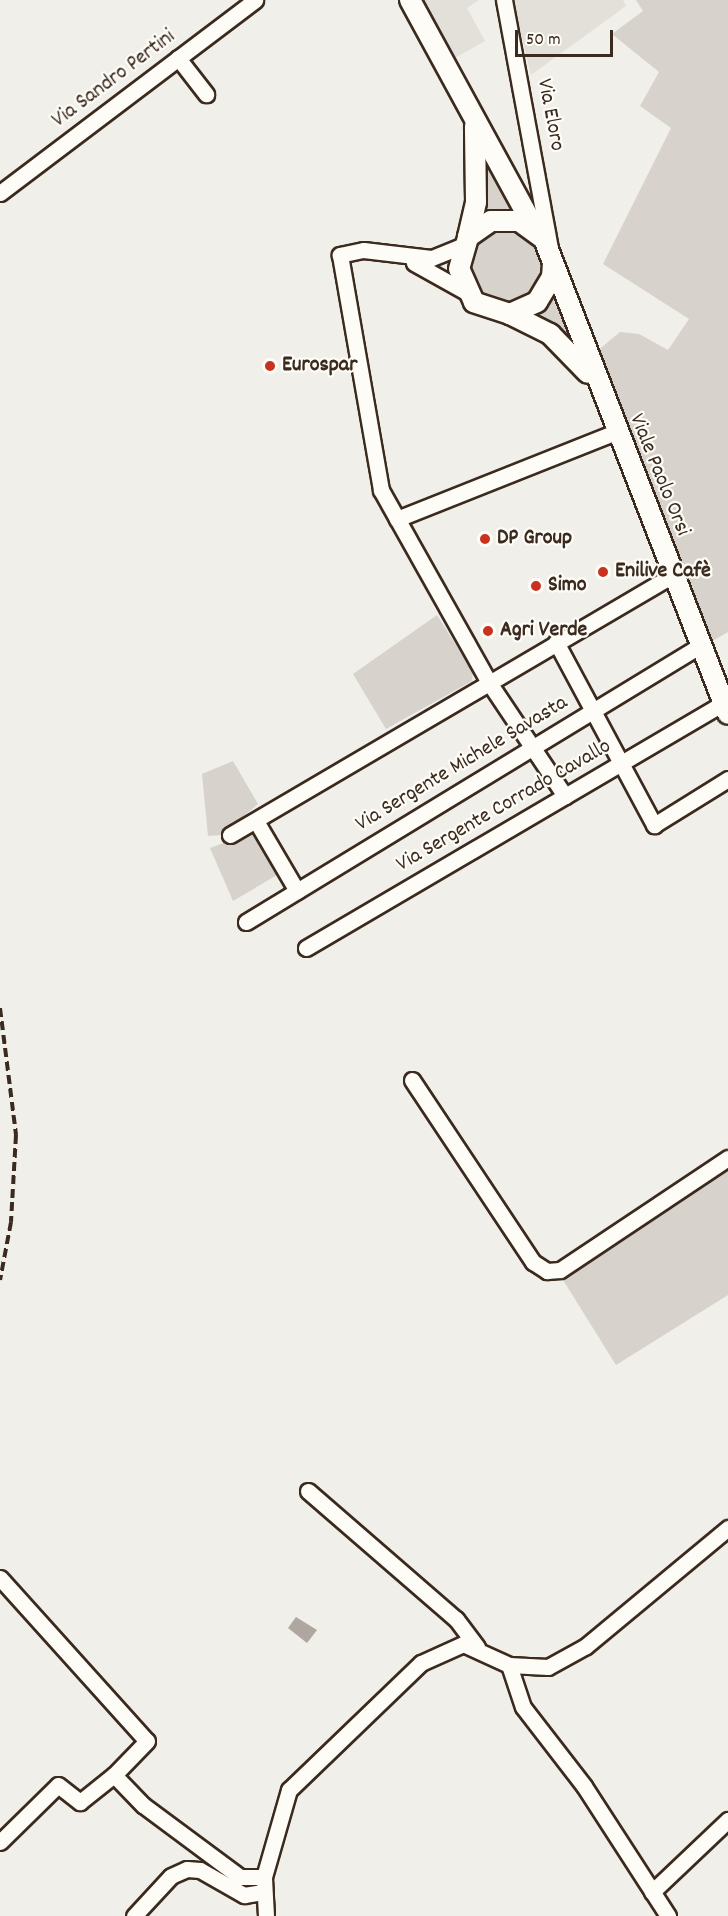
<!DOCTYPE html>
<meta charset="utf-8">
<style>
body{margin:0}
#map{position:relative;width:728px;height:1916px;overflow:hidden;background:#f1efea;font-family:Dekko,sans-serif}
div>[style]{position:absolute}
.built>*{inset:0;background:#e3e0da}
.green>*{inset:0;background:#d7d2cc}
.round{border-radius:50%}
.water>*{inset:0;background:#aea69f}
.roads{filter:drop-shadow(2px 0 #3b2a1e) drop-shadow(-2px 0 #3b2a1e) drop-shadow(0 2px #3b2a1e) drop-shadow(0 -2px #3b2a1e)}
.minor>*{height:15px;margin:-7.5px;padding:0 7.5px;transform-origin:7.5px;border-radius:7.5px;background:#fdfcf7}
.major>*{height:20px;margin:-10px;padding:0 10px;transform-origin:10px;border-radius:10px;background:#fdfcf7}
.rail>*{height:4px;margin-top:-2px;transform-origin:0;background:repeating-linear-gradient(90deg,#3b2a1e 0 9px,transparent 0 13.5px)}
.dots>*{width:16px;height:16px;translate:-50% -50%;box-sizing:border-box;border:3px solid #fdfcf7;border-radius:50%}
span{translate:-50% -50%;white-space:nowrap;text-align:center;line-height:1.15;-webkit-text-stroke:4.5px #fdfcf7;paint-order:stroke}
.street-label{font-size:22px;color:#3b2a1e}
.poi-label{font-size:22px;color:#3b2a1e;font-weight:700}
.left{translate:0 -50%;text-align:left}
.scale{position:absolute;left:515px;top:30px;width:98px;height:27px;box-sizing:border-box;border:3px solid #3b2a1e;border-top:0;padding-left:8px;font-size:18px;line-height:21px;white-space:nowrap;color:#3b2a1e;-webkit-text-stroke:4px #fdfcf7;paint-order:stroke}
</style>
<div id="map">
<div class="built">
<div style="clip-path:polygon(421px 0,479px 0,467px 8px,485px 41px,453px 59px)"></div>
<div style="clip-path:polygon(513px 0,623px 0,626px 6px,531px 75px)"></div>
</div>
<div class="green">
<div style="clip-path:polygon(636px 0,728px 0,728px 632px,711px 642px,596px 352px,620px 332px,639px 334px,668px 350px,689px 319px,603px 264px,671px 128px,640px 106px,659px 72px,612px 34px,643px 11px)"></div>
<div style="clip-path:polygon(487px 163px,511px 211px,481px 220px,484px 204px)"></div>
<div class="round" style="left:469px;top:229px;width:74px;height:74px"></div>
<div style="clip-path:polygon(551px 293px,571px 342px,525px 315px)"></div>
<div style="clip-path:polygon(437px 615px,473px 672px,472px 681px,386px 729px,353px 674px)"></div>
<div style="clip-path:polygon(233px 761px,258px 804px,221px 835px,208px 836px,202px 774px)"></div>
<div style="clip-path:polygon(257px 830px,289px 891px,277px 875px,233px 901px,210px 848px)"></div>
<div style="clip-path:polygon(728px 1170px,728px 1295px,616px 1365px,563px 1280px)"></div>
</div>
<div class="water">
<div style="clip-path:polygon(296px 1617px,317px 1630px,307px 1643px,288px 1628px)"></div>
</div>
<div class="roads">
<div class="minor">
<div style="left:504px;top:0;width:252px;rotate:79.5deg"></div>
<div style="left:178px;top:58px;width:46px;rotate:52.1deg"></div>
<div style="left:0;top:193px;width:320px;rotate:-37.1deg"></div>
<div style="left:464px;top:245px;width:35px;rotate:158deg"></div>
<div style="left:431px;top:258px;width:68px;rotate:-173.3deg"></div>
<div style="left:363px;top:250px;width:24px;rotate:168deg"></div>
<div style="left:340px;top:255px;width:239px;rotate:80.1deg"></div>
<div style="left:381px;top:490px;width:223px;rotate:60.7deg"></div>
<div style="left:490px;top:684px;width:135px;rotate:56.2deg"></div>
<div style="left:414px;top:263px;width:60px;rotate:29.1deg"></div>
<div style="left:397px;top:519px;width:236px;rotate:-21.7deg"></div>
<div style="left:556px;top:642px;width:208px;rotate:61.8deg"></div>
<div style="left:654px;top:825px;width:87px;rotate:-31.9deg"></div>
<div style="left:256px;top:821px;width:81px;rotate:59.6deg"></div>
<div style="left:230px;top:835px;width:514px;rotate:-30.41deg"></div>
<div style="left:246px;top:922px;width:533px;rotate:-31.33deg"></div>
<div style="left:306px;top:948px;width:484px;rotate:-30.4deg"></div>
<div style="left:412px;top:1080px;width:219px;rotate:56.4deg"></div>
<div style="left:533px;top:1262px;width:17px;rotate:33deg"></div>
<div style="left:547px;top:1271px;width:13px;rotate:-4deg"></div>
<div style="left:560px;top:1270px;width:202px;rotate:-33.7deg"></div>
<div style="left:308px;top:1491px;width:196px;rotate:40.9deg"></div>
<div style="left:456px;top:1619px;width:35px;rotate:53deg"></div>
<div style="left:0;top:1578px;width:219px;rotate:48deg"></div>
<div style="left:147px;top:1741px;width:47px;rotate:134.1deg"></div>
<div style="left:114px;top:1775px;width:42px;rotate:46deg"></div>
<div style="left:143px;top:1805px;width:121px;rotate:36.6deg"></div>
<div style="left:240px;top:1877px;width:24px"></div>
<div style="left:509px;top:1665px;width:44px;rotate:71.6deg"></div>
<div style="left:523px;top:1707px;width:100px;rotate:52.3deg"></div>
<div style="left:584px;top:1786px;width:155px;rotate:57.1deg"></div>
<div style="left:0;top:1842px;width:81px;rotate:-44.5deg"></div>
<div style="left:58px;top:1785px;width:28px;rotate:38deg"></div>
<div style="left:80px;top:1802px;width:43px;rotate:-38.5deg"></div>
<div style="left:652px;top:1892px;width:105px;rotate:-43.5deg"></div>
<div style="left:134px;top:1916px;width:54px;rotate:-47.2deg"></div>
<div style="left:171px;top:1876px;width:17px;rotate:-24deg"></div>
<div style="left:187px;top:1869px;width:13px;rotate:4deg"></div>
<div style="left:200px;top:1870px;width:51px;rotate:29.6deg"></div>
<div style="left:244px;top:1895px;width:19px;rotate:-9deg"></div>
<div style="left:266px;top:1916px;width:39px;rotate:-93deg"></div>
<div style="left:264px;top:1877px;width:91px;rotate:-74deg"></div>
<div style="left:289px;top:1790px;width:183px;rotate:-43.9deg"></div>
<div style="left:421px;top:1663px;width:46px;rotate:-24.3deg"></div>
<div style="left:463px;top:1644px;width:51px;rotate:24.5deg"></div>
<div style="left:509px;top:1665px;width:39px;rotate:3deg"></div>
<div style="left:548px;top:1667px;width:43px;rotate:-28.9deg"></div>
<div style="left:586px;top:1646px;width:185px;rotate:-39.7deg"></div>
</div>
<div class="major">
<div style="left:410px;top:0;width:261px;rotate:61.4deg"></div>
<div style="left:468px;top:237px;width:36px;rotate:-77deg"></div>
<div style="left:476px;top:202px;width:76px;rotate:-90.8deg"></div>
<div style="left:553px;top:263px;width:14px;rotate:94deg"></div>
<div style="left:552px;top:277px;width:29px;rotate:121deg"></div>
<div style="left:537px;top:302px;width:30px;rotate:156deg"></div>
<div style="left:510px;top:314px;width:38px;rotate:-162deg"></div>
<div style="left:474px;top:302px;width:36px;rotate:-114deg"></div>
<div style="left:459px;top:269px;width:33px;rotate:-74deg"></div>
<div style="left:468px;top:237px;width:28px;rotate:-35deg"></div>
<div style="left:491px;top:221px;width:28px"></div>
<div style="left:519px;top:221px;width:31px;rotate:36deg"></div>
<div style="left:544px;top:239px;width:509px;rotate:68.83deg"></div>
<div style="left:510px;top:314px;width:45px;rotate:26.6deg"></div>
<div style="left:550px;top:334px;width:54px;rotate:45.7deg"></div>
</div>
</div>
<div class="rail">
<div style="left:0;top:1008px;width:128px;rotate:82.8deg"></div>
<div style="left:16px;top:1135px;width:87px;rotate:93.3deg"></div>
<div style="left:11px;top:1222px;width:59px;rotate:100.7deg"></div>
</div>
<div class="dots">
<div style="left:270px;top:366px;background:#c8321e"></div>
<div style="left:485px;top:539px;background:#c8321e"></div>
<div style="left:603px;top:572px;background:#c8321e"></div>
<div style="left:536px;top:586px;background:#c8321e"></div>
<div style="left:488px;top:631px;background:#c8321e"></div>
</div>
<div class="street-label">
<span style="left:114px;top:79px;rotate:-37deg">Via Sandro Pertini</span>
<span style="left:550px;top:115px;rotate:79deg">Via Eloro</span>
<span style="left:659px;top:475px;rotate:68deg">Viale Paolo Orsi</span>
<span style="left:462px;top:764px;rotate:-31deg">Via Sergente Michele Savasta</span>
<span style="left:504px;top:806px;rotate:-30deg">Via Sergente Corrado Cavallo</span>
</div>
<div class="poi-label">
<span class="left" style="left:282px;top:366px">Eurospar</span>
<span class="left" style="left:497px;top:539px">DP Group</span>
<span class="left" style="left:615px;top:572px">Enilive Cafè</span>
<span class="left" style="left:548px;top:586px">Simo</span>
<span class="left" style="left:500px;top:631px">Agri Verde</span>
</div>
<div class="scale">50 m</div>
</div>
